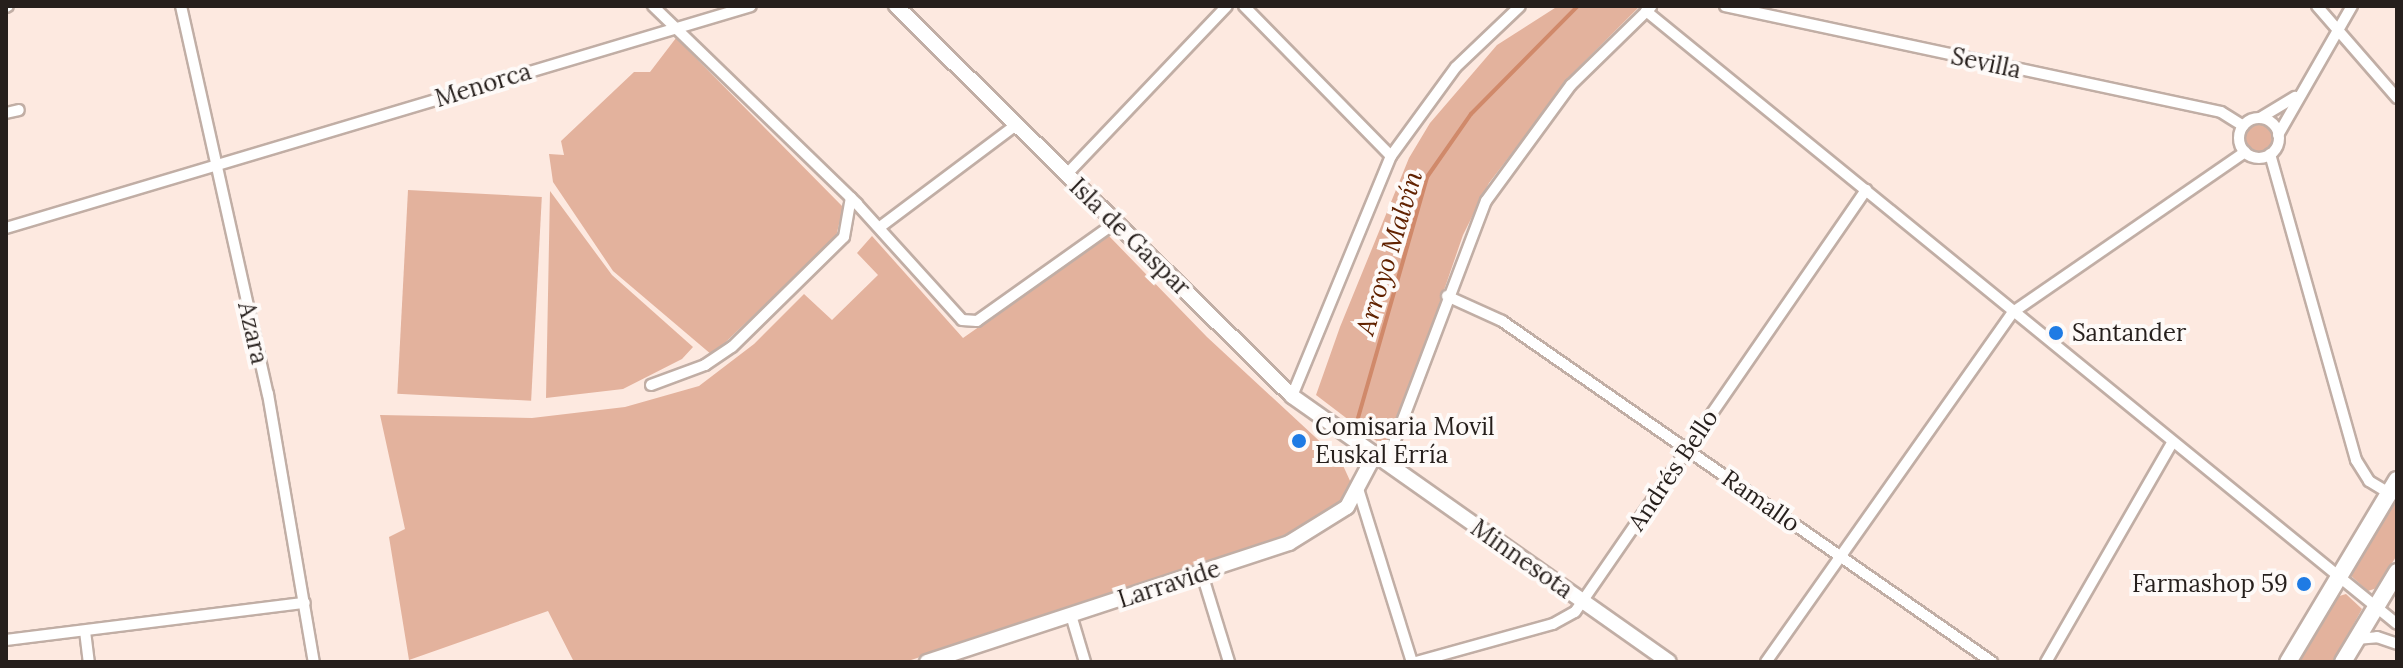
<!DOCTYPE html>
<meta charset="utf-8">
<style>
body{margin:0}
#map{position:relative;width:2403px;height:668px;overflow:hidden;background:#fde9e0;font-family:Lora,serif}
div>[style]{position:absolute}
.green>*{inset:0;background:#e3b29d;transform-origin:0 0}
.round{border-radius:50%}
.stream>*{height:4px;margin:-2px;padding:0 2px;transform-origin:2px;border-radius:2px;background:#d0896a}
.roads{filter:drop-shadow(2px 0 #c1aea5) drop-shadow(-2px 0 #c1aea5) drop-shadow(0 2px #c1aea5) drop-shadow(0 -2px #c1aea5)}
.street>*{height:10px;margin:-5px;padding:0 5px;transform-origin:5px;border-radius:5px;background:#fff}
.street>.ring{margin:-5px;padding:0;box-sizing:content-box;background:none;border:10px solid #fff;border-radius:50%}
.secondary>*{height:14px;margin:-7px;padding:0 7px;transform-origin:7px;border-radius:7px;background:#fff}
.primary>*{height:16px;margin:-8px;padding:0 8px;transform-origin:8px;border-radius:8px;background:#fff}
.dots>*{width:22px;height:22px;translate:-50% -50%;box-sizing:border-box;border:4px solid #fefaf8;border-radius:50%}
span{translate:-50% -50%;white-space:nowrap;text-align:center;line-height:1.15;-webkit-text-stroke:8px #fefaf8;paint-order:stroke}
.street-label{font-size:24px;color:#261f1c}
.poi-label{font-size:24px;color:#261f1c}
.left{translate:0 -50%;text-align:left}
.right{translate:-100% -50%;text-align:right}
.water-label{font-size:26px;color:#612200;font-style:italic}
.frame{position:absolute;inset:0;border:8px solid #261f1c;pointer-events:none}
</style>
<div id="map">
<div class="green">
<div style="clip-path:polygon(1558px 6px,1640px 6px,1574px 72px,1489px 183px,1463px 235px,1401px 415px,1389px 446px,1383px 446px,1316px 395px,1340px 327px,1409px 158px,1430px 123px,1497px 45px)"></div>
<div style="clip-path:polygon(676px 38px,843px 207px,836px 237px,712px 355px,613px 271px,553px 182px,549px 154px,564px 155px,561px 141px,634px 72px,650px 72px)"></div>
<div class="round" style="left:2244px;top:124px;width:28px;height:28px"></div>
<div style="left:408px;top:190px;width:134px;height:204px;rotate:3deg"></div>
<div style="clip-path:polygon(550px 191px,612px 275px,693px 347px,682px 359px,623px 389px,546px 398px)"></div>
<div style="clip-path:polygon(872px 236px,963px 338px,1109px 236px,1207px 337px,1341px 461px,1351px 483px,1348px 496px,1319px 518px,1269px 542px,905px 662px,574px 662px,548px 611px,409px 660px,389px 537px,405px 529px,380px 415px,532px 418px,625px 407px,699px 386px,754px 344px,804px 294px,832px 320px,878px 275px,857px 253px)"></div>
<div style="clip-path:polygon(2397px 500px,2397px 555px,2377px 588px,2368px 591px,2350px 575px)"></div>
<div style="clip-path:polygon(2346px 594px,2362px 609px,2333px 662px,2298px 662px,2336px 597px)"></div>
</div>
<div class="stream">
<div style="left:1358px;top:418px;width:251px;rotate:-74deg"></div>
<div style="left:1427px;top:177px;width:77px;rotate:-55.1deg"></div>
<div style="left:1471px;top:114px;width:152px;rotate:-45.3deg"></div>
</div>
<div class="roads">
<div class="street">
<div style="left:181px;top:6px;width:398px;rotate:77.4deg"></div>
<div style="left:268px;top:394px;width:272px;rotate:80.3deg"></div>
<div style="left:653px;top:6px;width:284px;rotate:44.1deg"></div>
<div style="left:857px;top:204px;width:156px;rotate:47.8deg"></div>
<div style="left:962px;top:320px;width:15px;rotate:4deg"></div>
<div style="left:977px;top:321px;width:169px;rotate:-35.4deg"></div>
<div style="left:1244px;top:6px;width:210px;rotate:45.6deg"></div>
<div style="left:1725px;top:6px;width:507px;rotate:12.06deg"></div>
<div style="left:2221px;top:112px;width:26px;rotate:32deg"></div>
<div style="left:2317px;top:6px;width:122px;rotate:49deg"></div>
<div style="left:6px;top:7px;width:2px;rotate:-27deg"></div>
<div style="left:1646px;top:11px;width:969px;rotate:39.22deg"></div>
<div style="left:6px;top:113px;width:13px;rotate:-13deg"></div>
<div style="left:2260px;top:118px;width:41px;rotate:-31deg"></div>
<div class="ring" style="left:2239px;top:118px;width:30px;height:30px"></div>
<div style="left:2278px;top:135px;width:149px;rotate:-60.2deg"></div>
<div style="left:2270px;top:154px;width:318px;rotate:74.3deg"></div>
<div style="left:2356px;top:460px;width:25px;rotate:58deg"></div>
<div style="left:2369px;top:481px;width:23px;rotate:31deg"></div>
<div style="left:1066px;top:175px;width:233px;rotate:-46.4deg"></div>
<div style="left:880px;top:227px;width:170px;rotate:-36.9deg"></div>
<div style="left:6px;top:228px;width:777px;rotate:-16.59deg"></div>
<div style="left:1447px;top:296px;width:60px;rotate:24.4deg"></div>
<div style="left:1502px;top:321px;width:597px;rotate:34.83deg"></div>
<div style="left:651px;top:385px;width:58px;rotate:-20.3deg"></div>
<div style="left:705px;top:365px;width:32px;rotate:-34deg"></div>
<div style="left:732px;top:347px;width:157px;rotate:-44.5deg"></div>
<div style="left:844px;top:237px;width:40px;rotate:-80deg"></div>
<div style="left:1292px;top:396px;width:260px;rotate:-67.6deg"></div>
<div style="left:1391px;top:156px;width:110px;rotate:-53.9deg"></div>
<div style="left:1456px;top:67px;width:88px;rotate:-43.6deg"></div>
<div style="left:1386px;top:464px;width:281px;rotate:-69.2deg"></div>
<div style="left:1486px;top:201px;width:144px;rotate:-53.8deg"></div>
<div style="left:1571px;top:85px;width:112px;rotate:-44.3deg"></div>
<div style="left:1359px;top:492px;width:178px;rotate:72.7deg"></div>
<div style="left:1202px;top:574px;width:92px;rotate:72.9deg"></div>
<div style="left:1071px;top:615px;width:49px;rotate:73.4deg"></div>
<div style="left:85px;top:631px;width:31px;rotate:83deg"></div>
<div style="left:2356px;top:639px;width:21px;rotate:-5deg"></div>
<div style="left:2377px;top:637px;width:21px;rotate:19deg"></div>
<div style="left:6px;top:640px;width:301px;rotate:-7.1deg"></div>
<div style="left:1416px;top:662px;width:142px;rotate:-15.5deg"></div>
<div style="left:1553px;top:624px;width:25px;rotate:-29deg"></div>
<div style="left:1575px;top:612px;width:513px;rotate:-55.41deg"></div>
<div style="left:1766px;top:662px;width:428px;rotate:-54.8deg"></div>
<div style="left:2013px;top:312px;width:282px;rotate:-34.6deg"></div>
<div style="left:2046px;top:662px;width:253px;rotate:-60.1deg"></div>
</div>
<div class="secondary">
<div style="left:896px;top:6px;width:556px;rotate:44.56deg"></div>
<div style="left:1292px;top:396px;width:461px;rotate:35.2deg"></div>
<div style="left:927px;top:662px;width:381px;rotate:-18.2deg"></div>
<div style="left:1289px;top:543px;width:68px;rotate:-31.8deg"></div>
<div style="left:1347px;top:507px;width:58px;rotate:-62.1deg"></div>
</div>
<div class="primary">
<div style="left:2288px;top:662px;width:212px;rotate:-59.1deg"></div>
<div style="left:2343px;top:662px;width:105px;rotate:-59deg"></div>
</div>
</div>
<div class="dots">
<div style="left:2056px;top:333px;background:#1f7be4"></div>
<div style="left:1299px;top:441px;background:#1f7be4"></div>
<div style="left:2304px;top:584px;background:#1f7be4"></div>
</div>
<div class="street-label">
<span style="left:1986px;top:63px;rotate:12deg">Sevilla</span>
<span style="left:483px;top:85px;rotate:-17deg">Menorca</span>
<span style="left:1130px;top:237px;rotate:44deg">Isla de Gaspar</span>
<span style="left:253px;top:333px;rotate:77deg">Azara</span>
<span style="left:1673px;top:470px;rotate:-56deg">Andrés Bello</span>
<span style="left:1761px;top:501px;rotate:35deg">Ramallo</span>
<span style="left:1522px;top:559px;rotate:35deg">Minnesota</span>
<span style="left:1169px;top:584px;rotate:-18deg">Larravide</span>
</div>
<div class="poi-label">
<span class="left" style="left:2072px;top:333px">Santander</span>
<span class="left" style="left:1315px;top:441px">Comisaria Movil<br>Euskal Erría</span>
<span class="right" style="left:2288px;top:584px">Farmashop 59</span>
</div>
<div class="water-label">
<span style="left:1389px;top:253px;rotate:-73deg">Arroyo Malvín</span>
</div>
<div class="frame"></div>
</div>
